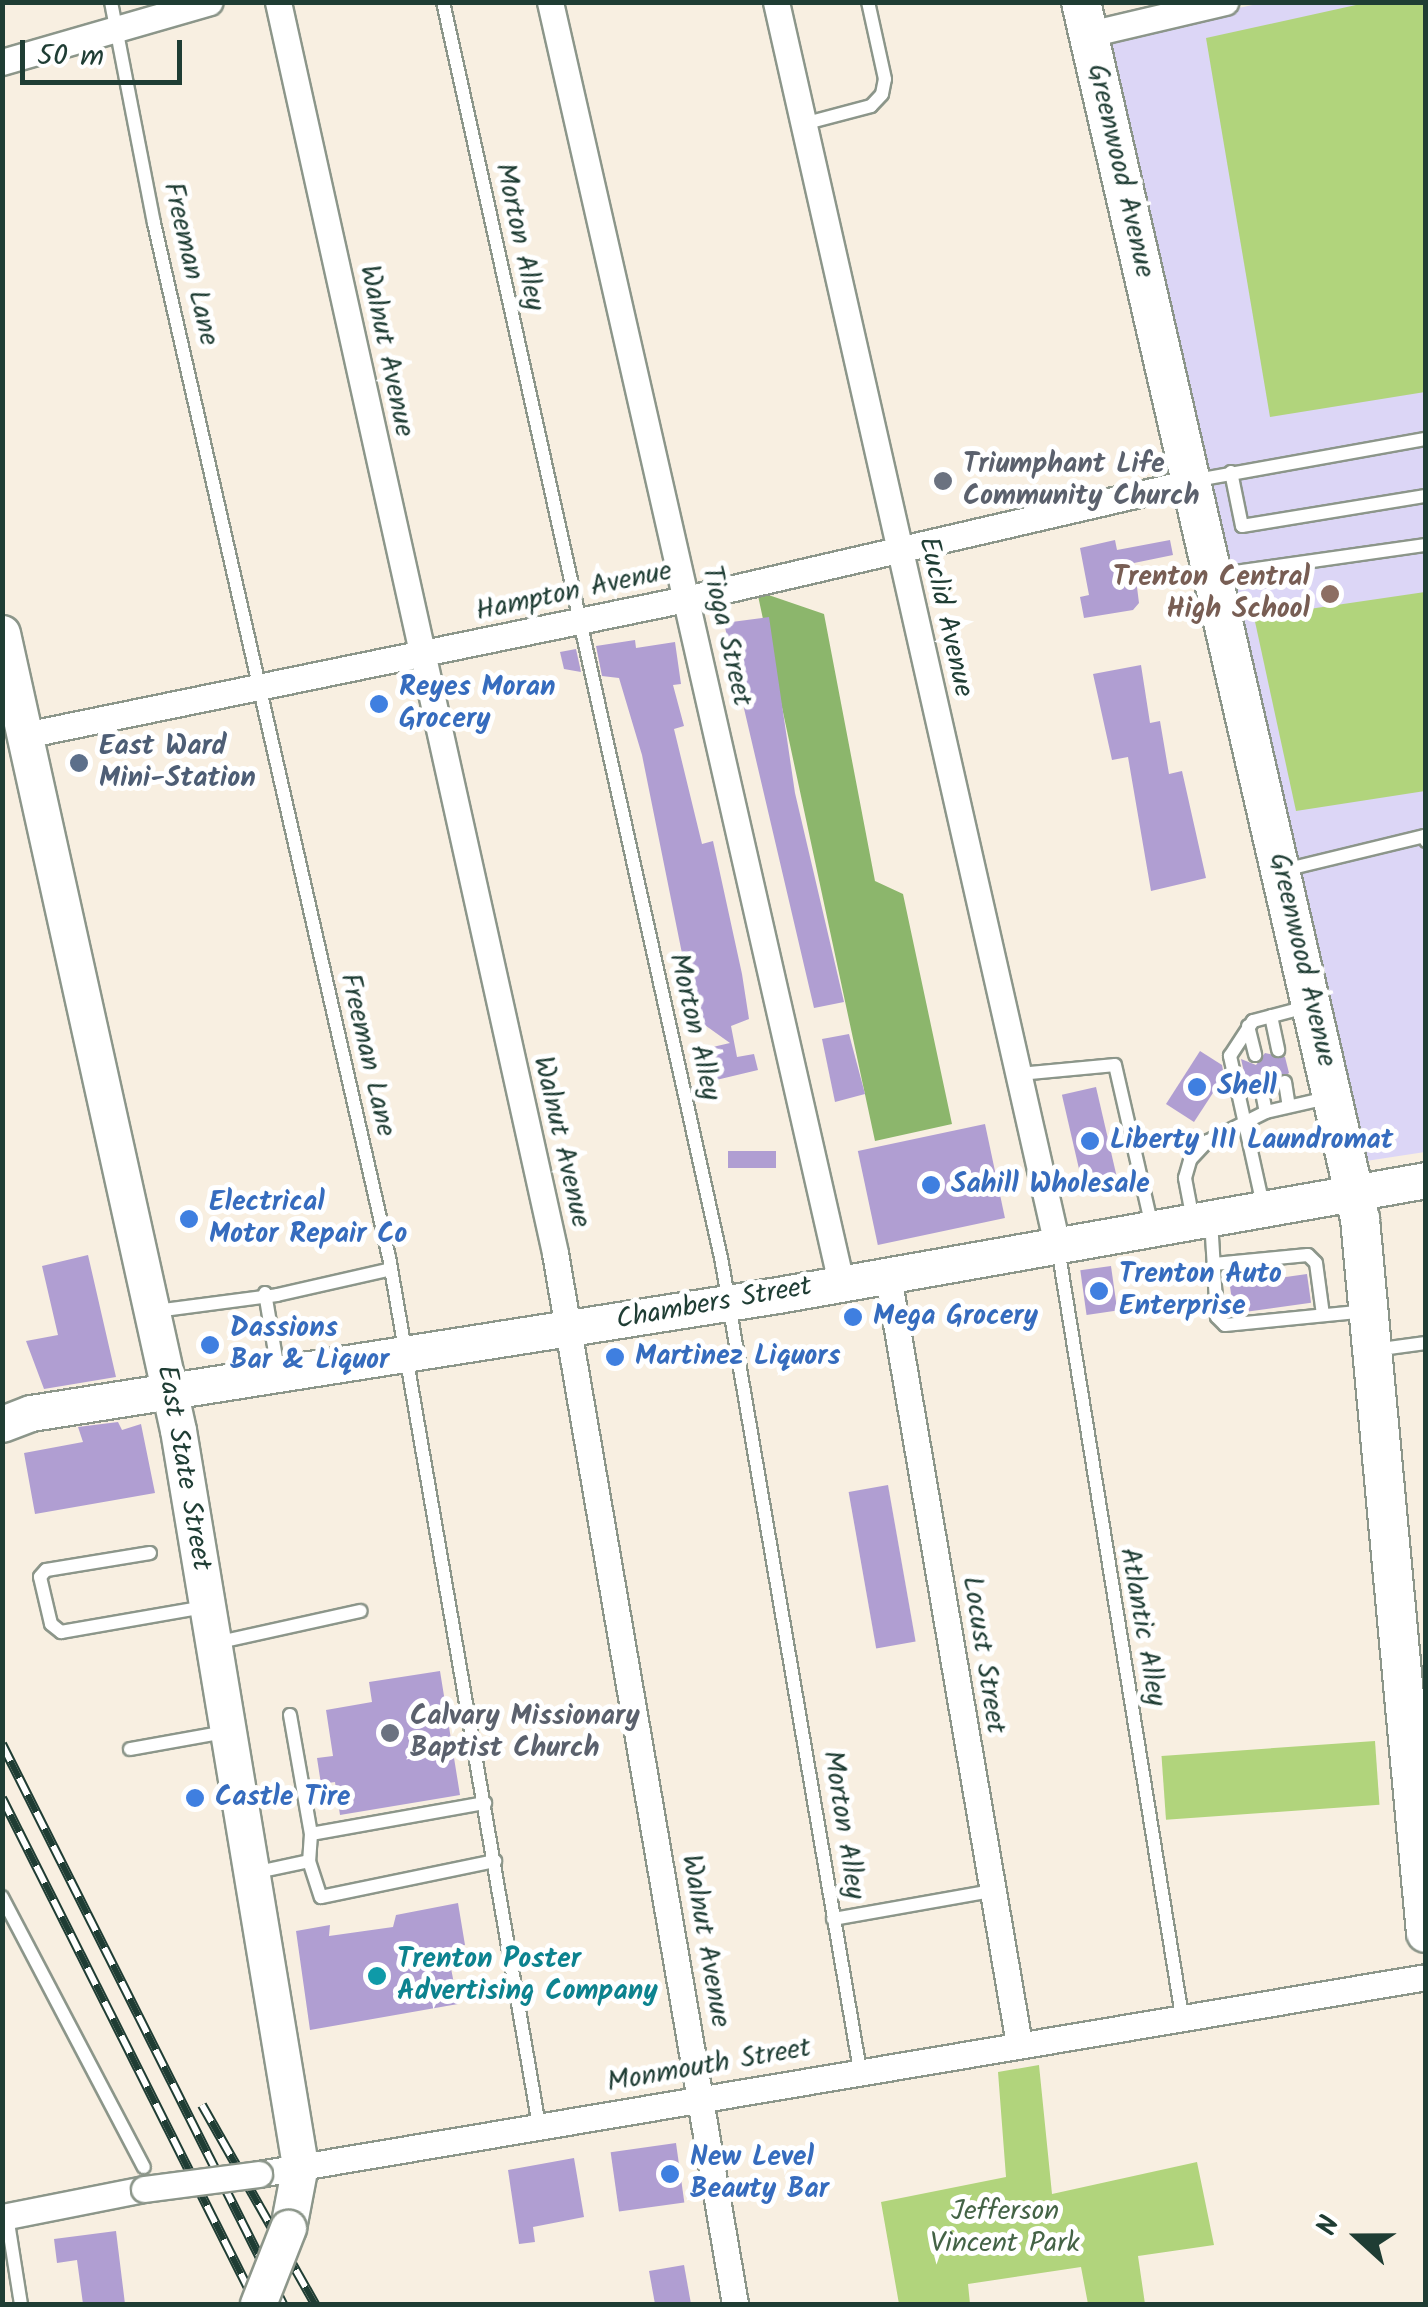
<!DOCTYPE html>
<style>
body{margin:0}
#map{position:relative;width:1428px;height:2307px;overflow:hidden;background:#f8efe1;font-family:Kalam,sans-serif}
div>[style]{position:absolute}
.built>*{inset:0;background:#dcd6f6}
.green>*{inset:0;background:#b1d47c;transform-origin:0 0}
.forest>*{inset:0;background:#8cb66c}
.building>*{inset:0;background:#b09ed2;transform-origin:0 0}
.roads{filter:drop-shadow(2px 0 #8c968a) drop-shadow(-2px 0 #8c968a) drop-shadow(0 2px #8c968a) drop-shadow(0 -2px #8c968a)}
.lane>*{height:12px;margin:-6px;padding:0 6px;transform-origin:6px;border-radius:6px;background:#fff}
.street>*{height:25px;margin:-12.5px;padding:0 12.5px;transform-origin:12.5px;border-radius:12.5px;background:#fff}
.secondary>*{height:35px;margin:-17.5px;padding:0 17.5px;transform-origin:17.5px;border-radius:17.5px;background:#fff}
.primary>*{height:38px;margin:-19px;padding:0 19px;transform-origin:19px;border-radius:19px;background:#fff}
.rail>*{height:10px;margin-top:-5px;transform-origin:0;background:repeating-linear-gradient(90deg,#fff 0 19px,#1f3d34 0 38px);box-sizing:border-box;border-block:2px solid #1f3d34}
.bridges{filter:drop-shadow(2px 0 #8c968a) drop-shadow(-2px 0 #8c968a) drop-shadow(0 2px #8c968a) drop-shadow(0 -2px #8c968a)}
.street-bridge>*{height:25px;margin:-12.5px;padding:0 12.5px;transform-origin:12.5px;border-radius:12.5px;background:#fff}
.secondary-bridge>*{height:35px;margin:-17.5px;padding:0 17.5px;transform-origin:17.5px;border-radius:17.5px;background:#fff}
.dots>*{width:28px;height:28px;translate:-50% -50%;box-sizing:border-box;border:5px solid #fff;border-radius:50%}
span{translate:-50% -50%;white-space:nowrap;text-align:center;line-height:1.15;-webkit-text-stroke:10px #fff;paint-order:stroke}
.street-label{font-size:28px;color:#1f3d34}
.worship-label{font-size:28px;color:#5b616d;font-weight:700}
.left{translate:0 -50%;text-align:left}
.education-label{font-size:28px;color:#785e54;font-weight:700}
.right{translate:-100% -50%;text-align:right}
.shop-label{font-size:28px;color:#366cbe;font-weight:700}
.service-label{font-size:28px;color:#4e5e75;font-weight:700}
.culture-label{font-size:28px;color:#0d838f;font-weight:700}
.park-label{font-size:28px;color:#446346}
.frame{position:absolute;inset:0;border:5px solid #1f3d34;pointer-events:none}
.north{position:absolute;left:1308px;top:2187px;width:100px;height:100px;-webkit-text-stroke:8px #fff;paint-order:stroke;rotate:291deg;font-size:28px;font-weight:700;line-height:40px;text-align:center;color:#1f3d34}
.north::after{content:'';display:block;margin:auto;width:35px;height:45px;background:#1f3d34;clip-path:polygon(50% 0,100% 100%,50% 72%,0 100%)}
.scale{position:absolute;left:20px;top:40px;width:162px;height:45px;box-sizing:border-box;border:5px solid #1f3d34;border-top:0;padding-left:12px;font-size:30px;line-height:35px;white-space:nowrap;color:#1f3d34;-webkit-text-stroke:8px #fff;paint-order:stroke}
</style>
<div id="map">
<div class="built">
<div style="clip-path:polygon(1262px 3px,1425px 3px,1425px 1152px,1366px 1161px,1106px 36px)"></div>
</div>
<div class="green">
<div style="clip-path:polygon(1365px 3px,1425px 3px,1425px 392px,1270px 417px,1206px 38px)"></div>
<div style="clip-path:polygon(1425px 592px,1425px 791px,1296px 811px,1254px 617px)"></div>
<div style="left:1375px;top:1741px;width:64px;height:214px;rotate:86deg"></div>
<div style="clip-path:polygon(1039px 2065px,1052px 2194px,1197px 2162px,1214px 2245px,1138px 2256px,1145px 2304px,1088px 2304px,1081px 2267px,968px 2284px,970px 2304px,899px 2304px,881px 2202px,1006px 2177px,998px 2072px)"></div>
</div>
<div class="forest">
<div style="clip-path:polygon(757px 591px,824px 614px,875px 881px,903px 894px,952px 1124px,875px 1141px)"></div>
</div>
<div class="building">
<div style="clip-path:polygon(1115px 540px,1117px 550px,1170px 540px,1173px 555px,1134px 563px,1139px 603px,1133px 610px,1084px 618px,1080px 597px,1089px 595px,1080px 548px)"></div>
<div style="clip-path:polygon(769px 617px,795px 793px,844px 1002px,814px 1008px,724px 623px)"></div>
<div style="clip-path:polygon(635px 640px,636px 648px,675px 642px,681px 684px,673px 685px,684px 726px,674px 729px,702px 844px,713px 841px,742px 974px,749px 1019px,731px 1026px,737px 1057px,754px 1054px,758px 1070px,712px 1081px,704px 1049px,730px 1043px,695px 1018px,642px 755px,619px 678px,602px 676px,596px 646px)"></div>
<div style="clip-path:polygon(576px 649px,581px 672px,564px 669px,560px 652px)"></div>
<div style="clip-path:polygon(1141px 665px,1150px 723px,1160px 721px,1169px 774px,1182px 771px,1206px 878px,1151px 891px,1128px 757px,1112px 760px,1093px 674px)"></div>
<div style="clip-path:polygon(849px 1034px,865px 1094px,835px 1102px,822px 1039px)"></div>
<div style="clip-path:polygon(1200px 1051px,1222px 1065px,1224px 1076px,1194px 1122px,1166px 1104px)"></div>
<div style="clip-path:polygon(1265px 1053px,1285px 1057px,1289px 1073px,1271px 1085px,1258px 1078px,1248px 1090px,1241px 1059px,1256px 1065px)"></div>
<div style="left:1096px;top:1087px;width:103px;height:35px;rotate:77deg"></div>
<div style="left:985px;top:1124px;width:96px;height:130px;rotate:78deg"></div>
<div style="left:776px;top:1151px;width:17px;height:48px;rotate:90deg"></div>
<div style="clip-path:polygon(88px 1255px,116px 1377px,44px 1389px,26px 1341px,58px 1335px,42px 1266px)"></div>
<div style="left:1111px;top:1266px;width:45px;height:31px;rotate:82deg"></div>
<div style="left:1307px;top:1274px;width:29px;height:78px;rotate:82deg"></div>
<div style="clip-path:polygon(118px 1422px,122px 1430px,141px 1424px,155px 1493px,35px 1514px,24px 1453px,83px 1442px,78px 1427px)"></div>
<div style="left:888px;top:1485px;width:159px;height:40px;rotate:80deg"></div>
<div style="clip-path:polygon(440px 1671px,460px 1795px,340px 1815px,335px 1782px,321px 1784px,317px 1758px,333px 1756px,326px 1710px,372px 1702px,369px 1682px)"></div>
<div style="clip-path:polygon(458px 1903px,465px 1945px,447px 1948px,458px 2004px,310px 2030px,296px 1931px,330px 1925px,329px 1936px,393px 1927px,396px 1915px)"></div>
<div style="left:676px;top:2143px;width:60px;height:66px;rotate:82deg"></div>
<div style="clip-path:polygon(574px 2158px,584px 2217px,533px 2227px,535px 2242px,519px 2244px,508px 2170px)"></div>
<div style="clip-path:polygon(116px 2231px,125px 2304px,83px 2304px,77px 2260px,57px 2263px,54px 2239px)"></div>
<div style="clip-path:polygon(684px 2265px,691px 2304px,655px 2304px,649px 2271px)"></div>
</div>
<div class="roads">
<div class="lane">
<div style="left:111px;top:2px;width:225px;rotate:79deg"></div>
<div style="left:154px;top:223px;width:1060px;rotate:77.2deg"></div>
<div style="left:389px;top:1257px;width:881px;rotate:80.2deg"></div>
<div style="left:443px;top:2px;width:1291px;rotate:77.52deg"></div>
<div style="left:722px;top:1263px;width:819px;rotate:80.3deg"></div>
<div style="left:803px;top:124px;width:70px;rotate:-14.8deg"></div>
<div style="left:871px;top:106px;width:16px;rotate:-47deg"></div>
<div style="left:882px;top:94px;width:15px;rotate:-79deg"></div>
<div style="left:885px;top:79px;width:79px;rotate:-102.4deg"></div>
<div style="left:1231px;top:472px;width:55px;rotate:78.5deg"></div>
<div style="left:1242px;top:526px;width:186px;rotate:-9.3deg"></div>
<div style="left:1197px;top:480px;width:233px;rotate:-10.2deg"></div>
<div style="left:1214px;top:575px;width:214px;rotate:-8.1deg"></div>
<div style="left:1284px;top:870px;width:145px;rotate:-13.6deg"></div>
<div style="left:1425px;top:836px;width:5px;rotate:79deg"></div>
<div style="left:1271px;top:1016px;width:35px;rotate:78deg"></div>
<div style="left:1248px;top:1026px;width:30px;rotate:76deg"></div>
<div style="left:1020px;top:1074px;width:95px;rotate:-5.4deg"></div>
<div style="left:1115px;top:1065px;width:166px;rotate:77.1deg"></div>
<div style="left:1285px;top:1082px;width:24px;rotate:81deg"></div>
<div style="left:1261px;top:1087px;width:25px;rotate:79deg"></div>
<div style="left:1263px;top:1205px;width:153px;rotate:-102.5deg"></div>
<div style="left:1230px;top:1056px;width:42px;rotate:-56.7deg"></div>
<div style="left:1253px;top:1021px;width:55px;rotate:-14.8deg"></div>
<div style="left:1193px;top:1220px;width:43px;rotate:-100.8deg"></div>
<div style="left:1185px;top:1178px;width:19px;rotate:-74deg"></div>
<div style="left:1190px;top:1160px;width:26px;rotate:-47deg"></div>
<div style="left:1208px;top:1141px;width:65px;rotate:-26.6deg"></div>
<div style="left:1266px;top:1112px;width:63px;rotate:-12.9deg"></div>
<div style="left:1211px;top:1220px;width:97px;rotate:86.5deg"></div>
<div style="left:1217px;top:1317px;width:11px;rotate:45deg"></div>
<div style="left:1225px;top:1325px;width:143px;rotate:-5.6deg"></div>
<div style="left:1058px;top:1248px;width:778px;rotate:80.83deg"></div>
<div style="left:1214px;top:1264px;width:94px;rotate:-5.5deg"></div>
<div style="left:1308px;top:1255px;width:11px;rotate:45deg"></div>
<div style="left:1316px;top:1263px;width:52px;rotate:82.3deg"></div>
<div style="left:265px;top:1293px;width:78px;rotate:80.4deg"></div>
<div style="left:156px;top:1311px;width:122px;rotate:-7.5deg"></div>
<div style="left:277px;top:1295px;width:117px;rotate:-12.8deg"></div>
<div style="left:1374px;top:1350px;width:52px;rotate:-7.7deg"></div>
<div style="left:150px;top:1553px;width:105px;rotate:170.7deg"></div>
<div style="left:46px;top:1570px;width:9px;rotate:131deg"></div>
<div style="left:40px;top:1577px;width:48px;rotate:76.8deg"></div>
<div style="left:51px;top:1624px;width:13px;rotate:39deg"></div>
<div style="left:61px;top:1632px;width:145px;rotate:-9.9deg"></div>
<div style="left:215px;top:1643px;width:149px;rotate:-12.4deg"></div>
<div style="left:290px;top:1715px;width:121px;rotate:80deg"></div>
<div style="left:311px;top:1834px;width:27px;rotate:94deg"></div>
<div style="left:309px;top:1861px;width:38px;rotate:72deg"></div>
<div style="left:321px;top:1897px;width:178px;rotate:-11.7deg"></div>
<div style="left:130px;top:1749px;width:97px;rotate:-10.1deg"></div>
<div style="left:311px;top:1834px;width:177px;rotate:-10.1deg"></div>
<div style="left:253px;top:1873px;width:57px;rotate:-12.1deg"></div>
<div style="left:2px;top:1897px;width:305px;rotate:62.3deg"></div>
<div style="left:833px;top:1919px;width:160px;rotate:-10deg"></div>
<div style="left:7px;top:2216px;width:89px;rotate:81deg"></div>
</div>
<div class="street">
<div style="left:278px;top:2px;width:1281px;rotate:77.51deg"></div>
<div style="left:555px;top:1253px;width:1066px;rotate:80.28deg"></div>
<div style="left:550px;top:2px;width:1314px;rotate:77.2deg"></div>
<div style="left:776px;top:2px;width:1274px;rotate:77.26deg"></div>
<div style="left:1089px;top:34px;width:140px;rotate:-13.2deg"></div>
<div style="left:2px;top:62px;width:216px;rotate:-16.1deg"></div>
<div style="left:25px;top:735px;width:675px;rotate:-11.63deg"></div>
<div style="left:686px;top:599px;width:518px;rotate:-13.04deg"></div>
<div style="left:888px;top:1276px;width:779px;rotate:80.32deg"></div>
<div style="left:259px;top:2174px;width:1184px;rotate:-9.58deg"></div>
<div style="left:2px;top:2217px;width:145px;rotate:-11.2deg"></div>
</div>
<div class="secondary">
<div style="left:2px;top:633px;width:816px;rotate:77.55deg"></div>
<div style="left:178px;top:1430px;width:745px;rotate:80.58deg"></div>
<div style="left:300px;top:2165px;width:64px;rotate:100.8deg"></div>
<div style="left:2px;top:1424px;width:31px;rotate:-21deg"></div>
<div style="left:31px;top:1413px;width:756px;rotate:-8.98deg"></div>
<div style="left:778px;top:1295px;width:658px;rotate:-10.06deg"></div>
</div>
<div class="primary">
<div style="left:1081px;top:2px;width:1249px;rotate:77.09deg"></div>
<div style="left:1360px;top:1219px;width:717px;rotate:84.72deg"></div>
</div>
</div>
<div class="rail">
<div style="left:2px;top:1744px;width:627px;rotate:63.35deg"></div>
<div style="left:2px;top:1798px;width:566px;rotate:63.34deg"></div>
<div style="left:202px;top:2105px;width:229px;rotate:60.4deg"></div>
</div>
<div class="bridges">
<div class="street-bridge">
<div style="left:144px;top:2189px;width:116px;rotate:-7.4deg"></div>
</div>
<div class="secondary-bridge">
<div style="left:258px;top:2304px;width:82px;rotate:-68.5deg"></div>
</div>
</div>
<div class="dots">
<div style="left:943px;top:481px;background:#6b7280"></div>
<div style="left:1330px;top:594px;background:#8d6e63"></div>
<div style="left:379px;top:704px;background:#3f7fe0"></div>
<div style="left:79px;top:763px;background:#5c6f8a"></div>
<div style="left:1197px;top:1087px;background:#3f7fe0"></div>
<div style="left:1090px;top:1141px;background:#3f7fe0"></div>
<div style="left:931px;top:1185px;background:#3f7fe0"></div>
<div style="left:189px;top:1219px;background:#3f7fe0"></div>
<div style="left:1099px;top:1291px;background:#3f7fe0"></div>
<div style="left:853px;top:1317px;background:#3f7fe0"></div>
<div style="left:210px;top:1345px;background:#3f7fe0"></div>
<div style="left:615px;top:1357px;background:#3f7fe0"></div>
<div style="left:390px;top:1733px;background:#6b7280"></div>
<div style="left:195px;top:1798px;background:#3f7fe0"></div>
<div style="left:377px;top:1976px;background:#0f9aa8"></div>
<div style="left:670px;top:2174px;background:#3f7fe0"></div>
</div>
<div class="street-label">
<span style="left:1120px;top:171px;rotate:77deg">Greenwood Avenue</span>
<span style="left:519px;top:237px;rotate:78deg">Morton Alley</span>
<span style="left:190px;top:264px;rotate:77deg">Freeman Lane</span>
<span style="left:386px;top:351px;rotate:78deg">Walnut Avenue</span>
<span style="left:574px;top:592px;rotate:-12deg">Hampton Avenue</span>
<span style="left:945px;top:617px;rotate:77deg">Euclid Avenue</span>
<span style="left:726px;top:636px;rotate:77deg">Tioga Street</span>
<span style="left:1302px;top:960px;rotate:77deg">Greenwood Avenue</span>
<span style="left:694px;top:1027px;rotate:77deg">Morton Alley</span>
<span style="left:367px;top:1055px;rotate:77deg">Freeman Lane</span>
<span style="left:561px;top:1142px;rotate:77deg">Walnut Avenue</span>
<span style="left:714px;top:1304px;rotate:-10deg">Chambers Street</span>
<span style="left:183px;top:1468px;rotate:80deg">East State Street</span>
<span style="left:1142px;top:1627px;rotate:80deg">Atlantic Alley</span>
<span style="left:983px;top:1655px;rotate:81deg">Locust Street</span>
<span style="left:843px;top:1825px;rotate:81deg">Morton Alley</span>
<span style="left:705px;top:1941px;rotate:80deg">Walnut Avenue</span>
<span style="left:709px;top:2066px;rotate:-10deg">Monmouth Street</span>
</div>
<div class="worship-label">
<span class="left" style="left:963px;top:481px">Triumphant Life<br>Community Church</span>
<span class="left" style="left:410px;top:1733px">Calvary Missionary<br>Baptist Church</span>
</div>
<div class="education-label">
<span class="right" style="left:1310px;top:594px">Trenton Central<br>High School</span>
</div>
<div class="shop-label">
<span class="left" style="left:399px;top:704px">Reyes Moran<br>Grocery</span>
<span class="left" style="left:1217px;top:1087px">Shell</span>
<span class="left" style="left:1110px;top:1141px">Liberty III Laundromat</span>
<span class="left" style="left:951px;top:1185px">Sahill Wholesale</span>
<span class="left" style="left:209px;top:1219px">Electrical<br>Motor Repair Co</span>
<span class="left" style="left:1119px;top:1291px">Trenton Auto<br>Enterprise</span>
<span class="left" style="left:873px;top:1317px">Mega Grocery</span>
<span class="left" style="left:230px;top:1345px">Dassions<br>Bar &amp; Liquor</span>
<span class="left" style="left:635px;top:1357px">Martinez Liquors</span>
<span class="left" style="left:215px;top:1798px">Castle Tire</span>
<span class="left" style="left:690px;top:2174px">New Level<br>Beauty Bar</span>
</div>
<div class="service-label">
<span class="left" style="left:99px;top:763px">East Ward<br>Mini-Station</span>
</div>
<div class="culture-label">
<span class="left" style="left:397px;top:1976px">Trenton Poster<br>Advertising Company</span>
</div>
<div class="park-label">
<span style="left:1005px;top:2228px">Jefferson<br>Vincent Park</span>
</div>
<div class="frame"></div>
<div class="north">N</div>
<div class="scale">50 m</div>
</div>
